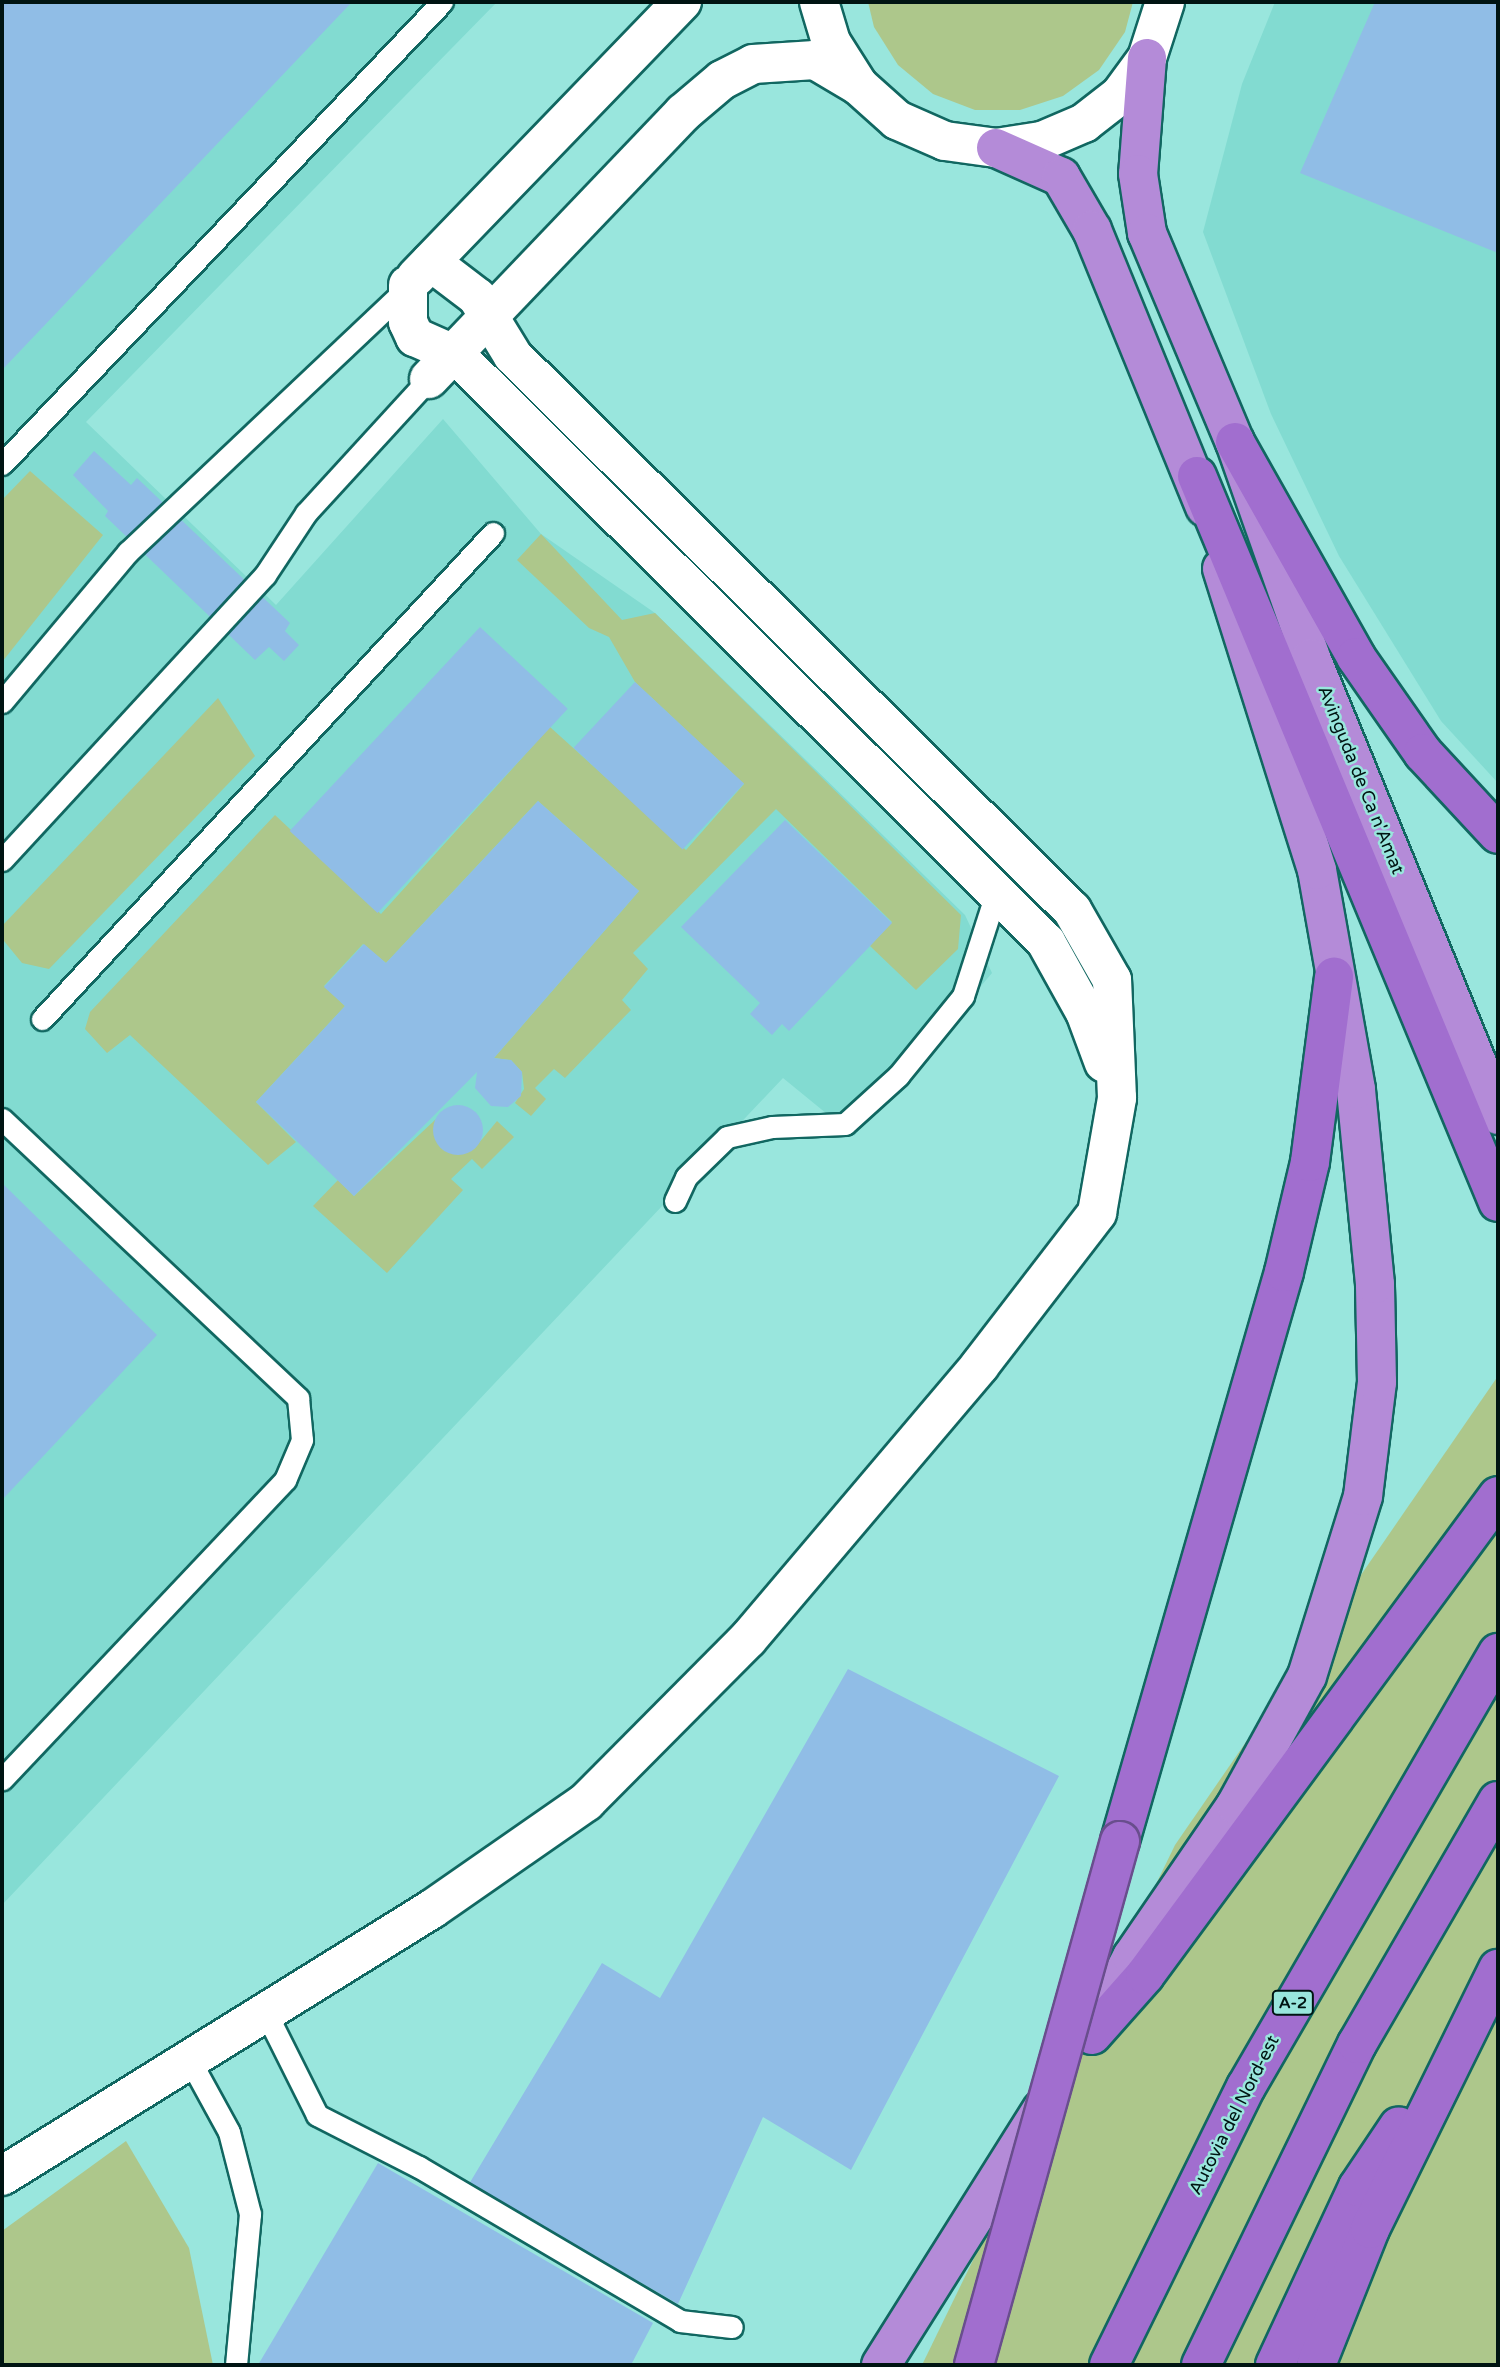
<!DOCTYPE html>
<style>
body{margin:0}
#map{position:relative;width:1500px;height:2367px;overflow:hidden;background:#99e6dd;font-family:"Varela Round",sans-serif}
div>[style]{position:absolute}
.built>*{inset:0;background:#82dbd1}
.green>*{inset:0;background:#adc78b}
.building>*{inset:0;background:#90bde6;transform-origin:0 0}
.round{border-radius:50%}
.roads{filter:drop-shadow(2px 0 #116761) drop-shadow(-2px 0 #116761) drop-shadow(0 2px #116761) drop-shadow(0 -2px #116761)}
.service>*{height:21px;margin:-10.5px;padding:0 10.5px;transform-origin:10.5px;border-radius:10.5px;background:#fff}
.minor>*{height:38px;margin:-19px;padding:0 19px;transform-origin:19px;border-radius:19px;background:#fff}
.trunk>*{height:38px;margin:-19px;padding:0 19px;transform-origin:19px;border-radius:19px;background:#b48bd8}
.motorway>*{height:38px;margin:-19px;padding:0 19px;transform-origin:19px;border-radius:19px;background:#a16ecf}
.bridges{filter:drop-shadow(2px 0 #694e8d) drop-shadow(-2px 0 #694e8d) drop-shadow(0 2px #694e8d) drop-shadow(0 -2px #694e8d)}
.motorway-bridge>*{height:38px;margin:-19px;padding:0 19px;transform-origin:19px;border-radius:19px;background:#a16ecf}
span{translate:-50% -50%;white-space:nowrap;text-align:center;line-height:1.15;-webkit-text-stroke:5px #99e6dd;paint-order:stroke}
.shield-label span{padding:2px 5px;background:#99e6dd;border:2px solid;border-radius:5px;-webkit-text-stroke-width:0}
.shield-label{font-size:16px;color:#001412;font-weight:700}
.street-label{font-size:18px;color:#001412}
.frame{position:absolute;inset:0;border:4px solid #001412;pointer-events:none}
</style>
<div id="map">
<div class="built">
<div style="clip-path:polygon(2px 2px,497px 2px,86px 422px,276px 605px,443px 419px,541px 534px,655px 613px,965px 915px,992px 973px,854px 1136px,783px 1078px,2px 1905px)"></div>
<div style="clip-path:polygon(1275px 2px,1498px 2px,1498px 783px,1441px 721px,1339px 556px,1271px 414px,1203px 232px,1242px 84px)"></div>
</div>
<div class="green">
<div style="clip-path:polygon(868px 2px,1133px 2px,1125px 32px,1099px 70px,1063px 96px,1020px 110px,975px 110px,933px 94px,898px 65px,874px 27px)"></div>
<div style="clip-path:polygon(30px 471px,103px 535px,2px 662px,2px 500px)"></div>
<div style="clip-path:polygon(541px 534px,622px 620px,655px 613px,961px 915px,958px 949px,916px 990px,870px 946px,892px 922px,776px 809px,633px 953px,648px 969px,622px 1000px,631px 1010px,565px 1078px,554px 1069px,535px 1088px,546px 1099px,531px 1116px,515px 1103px,524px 1089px,522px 1072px,511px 1060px,494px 1058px,639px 891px,538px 801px,386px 963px,363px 944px,324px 986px,345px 1006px,256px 1102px,296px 1142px,268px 1165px,130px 1035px,107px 1053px,85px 1029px,90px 1012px,275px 815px,381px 914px,550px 727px,686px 850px,744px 784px,635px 682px,609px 637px,589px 628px,517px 560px)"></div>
<div style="clip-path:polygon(218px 698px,255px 756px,49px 969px,22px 963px,4px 941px,2px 926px)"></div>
<div style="clip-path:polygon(436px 1119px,434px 1135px,450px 1153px,474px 1149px,497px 1121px,514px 1137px,482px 1169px,472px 1159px,451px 1179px,463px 1190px,387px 1273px,313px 1206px,338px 1180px,354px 1196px)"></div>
<div style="clip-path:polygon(1498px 1376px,1498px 2365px,922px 2365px,1175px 1845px)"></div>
<div style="clip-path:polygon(126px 2141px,189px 2248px,213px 2365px,2px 2365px,2px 2231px)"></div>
</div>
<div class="building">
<div style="clip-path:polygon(2px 2px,352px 2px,2px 370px)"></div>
<div style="clip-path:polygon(1375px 2px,1498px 2px,1498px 253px,1300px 173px)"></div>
<div style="clip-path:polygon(94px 451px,131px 485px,137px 478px,290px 623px,285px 631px,299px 645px,284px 661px,269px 647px,255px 660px,105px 516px,108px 511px,73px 475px)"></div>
<div style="left:480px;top:627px;width:120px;height:279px;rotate:43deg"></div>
<div style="left:635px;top:682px;width:149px;height:90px;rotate:43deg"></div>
<div style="clip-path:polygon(538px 801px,639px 891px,494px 1058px,511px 1060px,522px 1072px,521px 1096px,508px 1107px,491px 1106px,475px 1088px,477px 1072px,354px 1196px,256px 1102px,345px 1006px,324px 987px,364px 944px,386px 963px)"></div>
<div style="clip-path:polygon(785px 820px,892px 923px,789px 1031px,782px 1024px,772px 1035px,750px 1014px,760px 1003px,681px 927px)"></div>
<div class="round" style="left:433px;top:1105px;width:50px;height:50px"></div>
<div style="clip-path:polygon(2px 1183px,157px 1335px,2px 1500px)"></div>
<div style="clip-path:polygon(848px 1669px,1059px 1776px,851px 2170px,763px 2117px,678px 2304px,469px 2184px,602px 1963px,660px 1998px)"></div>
<div style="clip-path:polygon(378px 2163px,653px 2323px,631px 2365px,258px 2365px)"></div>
</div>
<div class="roads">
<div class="service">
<div style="left:2px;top:464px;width:638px;rotate:-46.4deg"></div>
<div style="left:2px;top:702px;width:196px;rotate:-50deg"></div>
<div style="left:128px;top:552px;width:370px;rotate:-43.4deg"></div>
<div style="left:2px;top:860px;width:388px;rotate:-47.3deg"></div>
<div style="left:265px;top:575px;width:74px;rotate:-56.5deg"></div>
<div style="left:306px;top:513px;width:182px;rotate:-47.5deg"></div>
<div style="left:42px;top:1019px;width:663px;rotate:-47.14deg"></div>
<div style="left:2px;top:1119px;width:407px;rotate:43.3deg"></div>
<div style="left:298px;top:1398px;width:42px;rotate:84.6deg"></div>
<div style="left:302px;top:1440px;width:43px;rotate:113deg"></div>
<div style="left:285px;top:1480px;width:412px;rotate:133.4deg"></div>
<div style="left:675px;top:1201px;width:26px;rotate:-65deg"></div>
<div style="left:686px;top:1177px;width:57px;rotate:-44.3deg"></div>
<div style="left:727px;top:1137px;width:46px;rotate:-12.5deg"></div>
<div style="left:772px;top:1127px;width:73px;rotate:-2.4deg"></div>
<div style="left:845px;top:1124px;width:72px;rotate:-42.2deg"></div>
<div style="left:898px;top:1076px;width:103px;rotate:-50.9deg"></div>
<div style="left:963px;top:996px;width:108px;rotate:-72.2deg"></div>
<div style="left:265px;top:2011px;width:116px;rotate:63.4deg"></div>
<div style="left:317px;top:2115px;width:114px;rotate:27deg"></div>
<div style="left:419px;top:2167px;width:303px;rotate:30.5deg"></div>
<div style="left:680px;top:2321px;width:52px;rotate:6.6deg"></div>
<div style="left:188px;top:2057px;width:85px;rotate:61.3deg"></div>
<div style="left:229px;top:2132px;width:85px;rotate:75.6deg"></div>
<div style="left:250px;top:2214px;width:152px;rotate:95.3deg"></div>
</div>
<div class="minor">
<div style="left:819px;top:2px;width:42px;rotate:73.3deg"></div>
<div style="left:831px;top:42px;width:52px;rotate:57.5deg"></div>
<div style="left:859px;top:86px;width:51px;rotate:41.8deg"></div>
<div style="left:897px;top:120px;width:52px;rotate:23.6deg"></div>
<div style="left:945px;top:141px;width:51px;rotate:7.8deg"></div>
<div style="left:996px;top:148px;width:47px;rotate:-8.7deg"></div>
<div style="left:1042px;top:141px;width:46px;rotate:-23.2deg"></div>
<div style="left:1084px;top:123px;width:46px;rotate:-37.9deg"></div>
<div style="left:1120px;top:95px;width:46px;rotate:-53.9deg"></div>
<div style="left:1147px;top:58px;width:59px;rotate:-72.2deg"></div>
<div style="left:416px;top:277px;width:383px;rotate:-46deg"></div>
<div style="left:408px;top:285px;width:37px;rotate:90deg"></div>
<div style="left:408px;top:322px;width:17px;rotate:65deg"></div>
<div style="left:415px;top:337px;width:45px;rotate:23.7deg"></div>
<div style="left:456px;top:355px;width:832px;rotate:44.85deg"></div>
<div style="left:1046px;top:942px;width:80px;rotate:60.9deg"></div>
<div style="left:1085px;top:1012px;width:54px;rotate:69.6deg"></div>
<div style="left:429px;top:379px;width:368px;rotate:-46.3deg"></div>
<div style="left:683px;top:113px;width:51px;rotate:-40.2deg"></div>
<div style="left:722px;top:80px;width:35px;rotate:-27deg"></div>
<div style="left:753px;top:64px;width:62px;rotate:-3.7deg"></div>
<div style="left:815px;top:60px;width:51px;rotate:30.6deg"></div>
<div style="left:2px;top:2176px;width:506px;rotate:-31.84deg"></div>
<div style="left:432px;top:1909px;width:188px;rotate:-34.8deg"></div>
<div style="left:586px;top:1802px;width:230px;rotate:-45.2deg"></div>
<div style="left:748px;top:1639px;width:359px;rotate:-49.7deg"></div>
<div style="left:980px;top:1365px;width:192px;rotate:-52.4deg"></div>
<div style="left:1097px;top:1213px;width:117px;rotate:-80.1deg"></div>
<div style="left:1117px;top:1098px;width:118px;rotate:-92.4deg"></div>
<div style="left:1112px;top:980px;width:81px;rotate:-119.7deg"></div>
<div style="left:1072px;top:910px;width:787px;rotate:-135.26deg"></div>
<div style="left:513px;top:356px;width:69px;rotate:-121.4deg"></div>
<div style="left:477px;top:297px;width:58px;rotate:-142.7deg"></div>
</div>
<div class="trunk">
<div style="left:1147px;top:58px;width:116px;rotate:94.4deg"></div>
<div style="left:1138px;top:174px;width:60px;rotate:81.3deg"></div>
<div style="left:1147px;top:233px;width:227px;rotate:67.2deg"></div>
<div style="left:1235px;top:442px;width:229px;rotate:70.6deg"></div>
<div style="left:1311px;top:658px;width:494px;rotate:67.7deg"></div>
<div style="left:996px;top:148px;width:71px;rotate:24deg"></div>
<div style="left:1061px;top:177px;width:61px;rotate:59.7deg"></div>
<div style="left:1092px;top:230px;width:299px;rotate:67.8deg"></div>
<div style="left:1104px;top:2011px;width:61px;rotate:-62.6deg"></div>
<div style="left:1132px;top:1957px;width:184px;rotate:-55.6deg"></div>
<div style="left:1236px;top:1805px;width:147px;rotate:-61.2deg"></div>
<div style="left:1307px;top:1676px;width:189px;rotate:-72.7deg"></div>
<div style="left:1363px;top:1496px;width:115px;rotate:-83deg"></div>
<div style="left:1377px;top:1382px;width:98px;rotate:-91.2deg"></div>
<div style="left:1375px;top:1284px;width:196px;rotate:-95.6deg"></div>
<div style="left:1356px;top:1089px;width:222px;rotate:-100.1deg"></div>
<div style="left:1317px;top:870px;width:316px;rotate:-107.5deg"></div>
<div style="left:881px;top:2365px;width:302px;rotate:-57.8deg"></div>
</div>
<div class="motorway">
<div style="left:1235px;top:442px;width:247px;rotate:60.6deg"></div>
<div style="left:1356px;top:657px;width:117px;rotate:55.1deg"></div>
<div style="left:1423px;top:753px;width:110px;rotate:47.2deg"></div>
<div style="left:1197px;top:476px;width:786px;rotate:67.48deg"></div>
<div style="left:1120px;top:1841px;width:592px;rotate:-73.92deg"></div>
<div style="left:1284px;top:1272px;width:113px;rotate:-76.7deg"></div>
<div style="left:1310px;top:1162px;width:187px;rotate:-82.6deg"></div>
<div style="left:1092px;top:2035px;width:80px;rotate:-48.5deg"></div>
<div style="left:1145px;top:1975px;width:595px;rotate:-53.61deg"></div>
<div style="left:1109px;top:2365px;width:310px;rotate:-63.8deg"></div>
<div style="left:1246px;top:2087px;width:502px;rotate:-59.86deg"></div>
<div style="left:1201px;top:2365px;width:357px;rotate:-64.1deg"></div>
<div style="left:1357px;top:2044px;width:281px;rotate:-59.9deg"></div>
<div style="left:1275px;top:2365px;width:196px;rotate:-65deg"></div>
<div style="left:1358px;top:2187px;width:73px;rotate:-56.1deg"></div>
<div style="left:1316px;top:2365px;width:146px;rotate:-68.3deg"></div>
<div style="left:1370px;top:2229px;width:290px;rotate:-63.8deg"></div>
</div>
</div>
<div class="bridges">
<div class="motorway-bridge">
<div style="left:974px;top:2365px;width:544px;rotate:-74.43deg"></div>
</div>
</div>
<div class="shield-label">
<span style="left:1293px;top:2003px">A-2</span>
</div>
<div class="street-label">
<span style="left:1361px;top:780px;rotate:68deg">Avinguda de Ca n'Amat</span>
<span style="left:1234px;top:2115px;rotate:-63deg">Autovia del Nord-est</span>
</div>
<div class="frame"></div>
</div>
